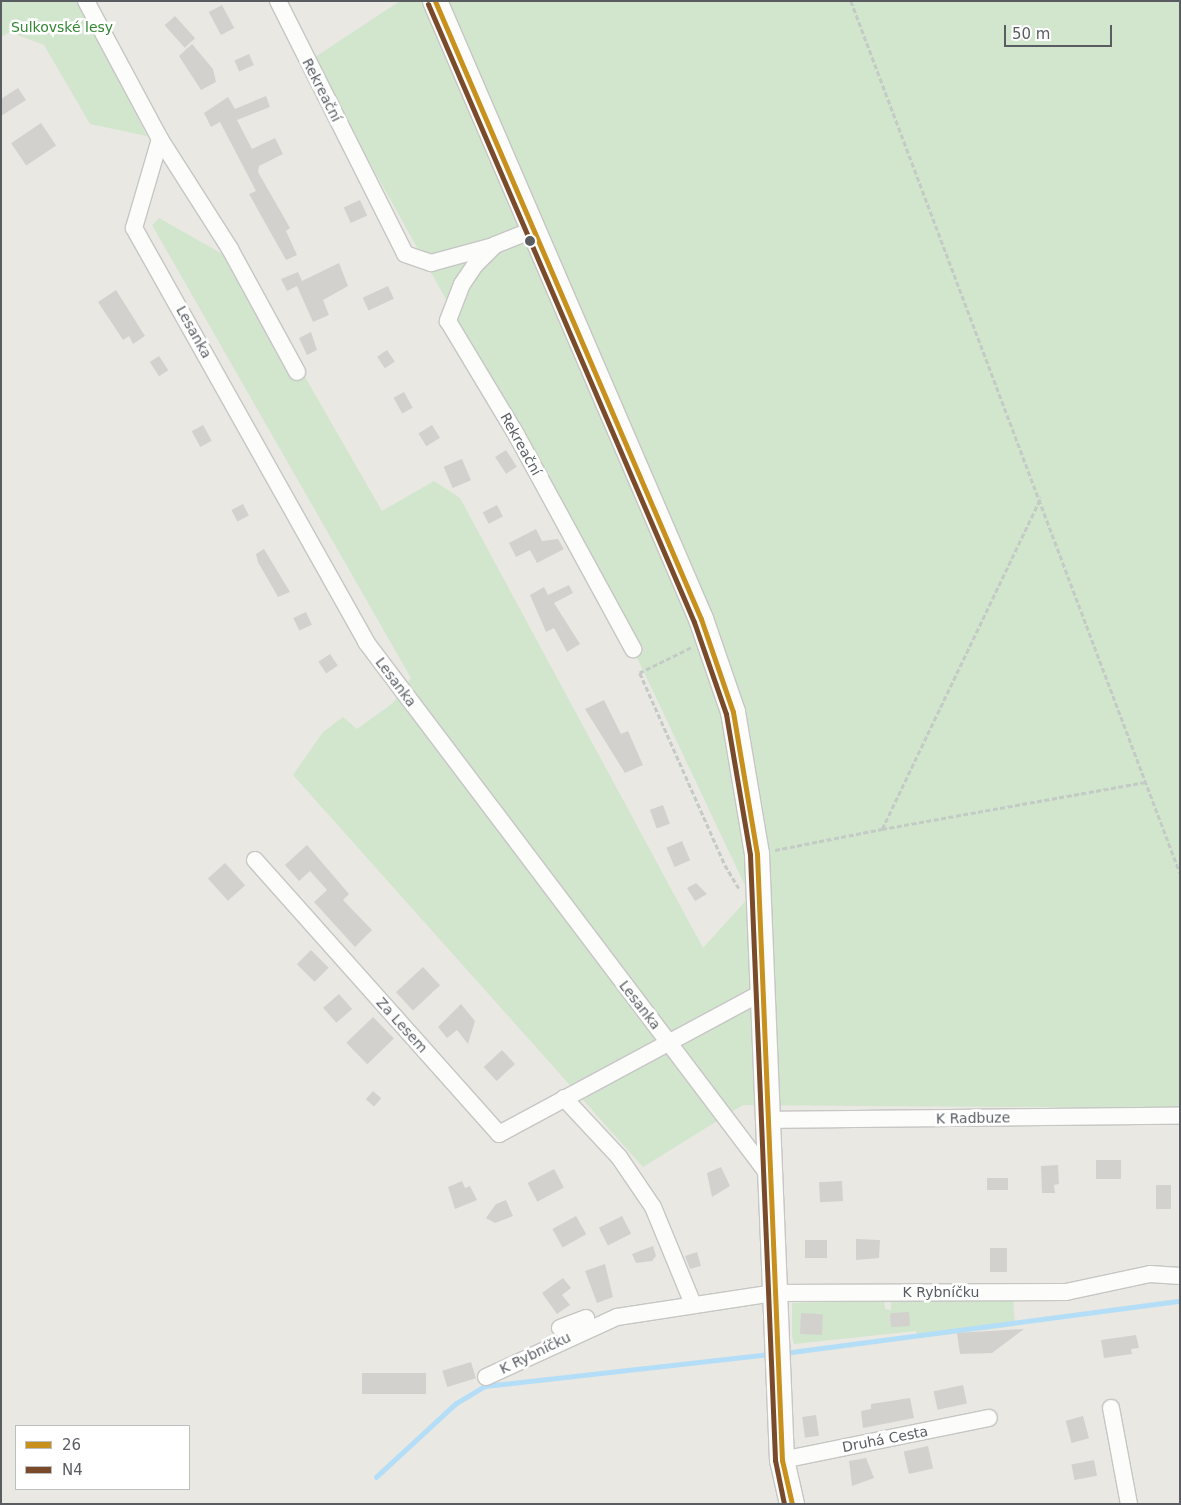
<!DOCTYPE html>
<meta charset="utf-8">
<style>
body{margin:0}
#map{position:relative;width:1181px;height:1505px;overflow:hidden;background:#e9e8e3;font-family:"DejaVu Sans",sans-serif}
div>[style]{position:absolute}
.green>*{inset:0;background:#d1e6cd}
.stream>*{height:4.5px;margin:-2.25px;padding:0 2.25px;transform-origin:2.25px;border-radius:2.25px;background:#b4def7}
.building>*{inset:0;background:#d3d1ce;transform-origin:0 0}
.path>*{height:2.5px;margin-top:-1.25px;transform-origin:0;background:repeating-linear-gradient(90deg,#c4cac6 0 5px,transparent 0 7.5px)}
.roads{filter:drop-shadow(1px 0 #c6c6c5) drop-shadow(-1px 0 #c6c6c5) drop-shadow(0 1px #c6c6c5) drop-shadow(0 -1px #c6c6c5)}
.street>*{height:16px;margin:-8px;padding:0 8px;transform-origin:8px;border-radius:8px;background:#fcfcfb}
.secondary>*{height:24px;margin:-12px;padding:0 12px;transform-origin:12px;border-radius:12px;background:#fcfcfb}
.bus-1>*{height:5px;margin:-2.5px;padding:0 2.5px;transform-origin:2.5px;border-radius:2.5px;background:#c8901d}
.bus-2>*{height:5px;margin:-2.5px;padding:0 2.5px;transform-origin:2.5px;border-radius:2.5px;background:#7a4b2a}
.dots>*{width:14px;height:14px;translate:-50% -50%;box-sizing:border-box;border:2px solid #fff;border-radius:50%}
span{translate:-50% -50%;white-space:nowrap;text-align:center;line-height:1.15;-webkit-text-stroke:5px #fff;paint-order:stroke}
.park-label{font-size:14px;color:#348633}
.street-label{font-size:14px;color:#595d62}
.frame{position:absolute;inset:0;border:2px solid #595d62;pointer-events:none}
.legend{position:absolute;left:15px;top:1425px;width:175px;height:65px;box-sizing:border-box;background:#fff;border:1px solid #bdbec0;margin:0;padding:6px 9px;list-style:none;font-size:15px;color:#595d62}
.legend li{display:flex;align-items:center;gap:10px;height:25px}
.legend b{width:25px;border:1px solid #bdbec0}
.scale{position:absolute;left:1004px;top:25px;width:108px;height:22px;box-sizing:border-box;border:2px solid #595d62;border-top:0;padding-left:6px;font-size:15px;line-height:18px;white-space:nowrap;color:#595d62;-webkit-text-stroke:4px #fff;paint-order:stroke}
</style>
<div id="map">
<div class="green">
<div style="clip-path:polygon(1px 1px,78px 1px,147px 136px,90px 124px,44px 45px,10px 32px,1px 37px)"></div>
<div style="clip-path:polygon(400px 1px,1180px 1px,1180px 1108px,743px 1105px,643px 1167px,293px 775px,323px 732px,343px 717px,357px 729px,393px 703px,411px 678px,152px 225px,159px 218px,240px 264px,382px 511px,434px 481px,460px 498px,703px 948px,750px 896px,589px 556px,312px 59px)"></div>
<div style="clip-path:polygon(1013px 1297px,1015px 1326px,918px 1338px,916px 1331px,794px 1344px,792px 1337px,792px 1303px,884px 1300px,885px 1309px,891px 1310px,891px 1299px)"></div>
</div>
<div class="stream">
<div style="left:784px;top:1353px;width:399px;rotate:-7.5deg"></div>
<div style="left:376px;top:1477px;width:108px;rotate:-42.7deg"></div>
<div style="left:455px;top:1404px;width:35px;rotate:-31deg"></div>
<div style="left:485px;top:1386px;width:289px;rotate:-6.4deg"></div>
</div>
<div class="building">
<div style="left:222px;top:5px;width:26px;height:15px;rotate:62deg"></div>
<div style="left:175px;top:16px;width:30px;height:14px;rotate:48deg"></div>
<div style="clip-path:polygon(192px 44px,213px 69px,216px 82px,201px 90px,179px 56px)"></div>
<div style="left:249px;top:54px;width:12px;height:16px;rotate:66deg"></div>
<div style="clip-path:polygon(18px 88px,26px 100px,1px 116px,1px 99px)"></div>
<div style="clip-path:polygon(266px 96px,270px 107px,237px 120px,252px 149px,275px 138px,283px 154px,259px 166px,258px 172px,290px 228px,286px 231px,297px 255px,286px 260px,249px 194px,256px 191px,220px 122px,211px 127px,204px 113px,228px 97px,235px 109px)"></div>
<div style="left:41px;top:123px;width:27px;height:36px;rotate:56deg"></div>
<div style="left:360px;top:200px;width:17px;height:18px;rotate:65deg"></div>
<div style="clip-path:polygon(339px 263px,348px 286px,323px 300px,329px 315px,313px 322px,297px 286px,287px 291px,281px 279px,298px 272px,302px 281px)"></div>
<div style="left:388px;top:286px;width:14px;height:28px;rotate:65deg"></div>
<div style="clip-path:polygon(116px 290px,145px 336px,133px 344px,129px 336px,123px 340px,98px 302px)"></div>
<div style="clip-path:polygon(311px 332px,317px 350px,307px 355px,299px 338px)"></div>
<div style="left:387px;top:350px;width:14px;height:12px;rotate:56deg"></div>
<div style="left:159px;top:356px;width:17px;height:11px;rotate:57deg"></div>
<div style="left:404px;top:392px;width:18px;height:12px;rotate:61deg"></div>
<div style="left:203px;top:425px;width:18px;height:13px;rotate:61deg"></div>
<div style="left:432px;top:425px;width:15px;height:16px;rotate:58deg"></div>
<div style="left:506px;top:450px;width:20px;height:13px;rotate:57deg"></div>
<div style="left:462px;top:459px;width:23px;height:20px;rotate:67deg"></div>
<div style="left:243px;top:504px;width:13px;height:13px;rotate:63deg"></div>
<div style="left:497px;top:505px;width:13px;height:16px;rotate:63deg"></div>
<div style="clip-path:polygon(536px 529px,542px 541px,558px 539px,564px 549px,537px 563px,530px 550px,516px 557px,509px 543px)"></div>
<div style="clip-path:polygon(264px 549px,290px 592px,278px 597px,258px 562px,256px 554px)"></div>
<div style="clip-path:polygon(569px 585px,573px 593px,554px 603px,580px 644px,567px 652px,554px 628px,546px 632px,530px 595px,544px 587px,548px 595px)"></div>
<div style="left:306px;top:612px;width:14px;height:14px;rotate:65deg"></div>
<div style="left:330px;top:654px;width:14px;height:14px;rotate:56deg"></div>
<div style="clip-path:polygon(604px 700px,621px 734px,628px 731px,643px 765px,625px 773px,585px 709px)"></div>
<div style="left:663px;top:805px;width:20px;height:14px;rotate:70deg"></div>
<div style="left:682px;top:841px;width:21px;height:17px;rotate:67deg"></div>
<div style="clip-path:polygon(307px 845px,349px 894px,343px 900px,372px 930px,355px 947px,314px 902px,327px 890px,310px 871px,299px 881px,285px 865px)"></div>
<div style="left:225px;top:863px;width:30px;height:23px;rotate:48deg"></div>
<div style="clip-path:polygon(696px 883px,707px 894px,695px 901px,687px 888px)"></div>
<div style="left:311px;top:950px;width:25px;height:20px;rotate:45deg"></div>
<div style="left:423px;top:967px;width:25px;height:37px;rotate:47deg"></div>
<div style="left:339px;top:994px;width:20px;height:21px;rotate:49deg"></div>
<div style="clip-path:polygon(461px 1004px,475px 1021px,468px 1044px,457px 1030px,447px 1038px,438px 1027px)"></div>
<div style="left:373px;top:1017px;width:30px;height:37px;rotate:46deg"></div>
<div style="left:502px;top:1050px;width:19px;height:25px;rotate:47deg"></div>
<div style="left:373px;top:1091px;width:11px;height:11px;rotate:41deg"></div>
<div style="left:1096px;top:1160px;width:25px;height:19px"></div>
<div style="clip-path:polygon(1058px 1165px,1059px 1184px,1054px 1185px,1055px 1193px,1042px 1193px,1041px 1166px)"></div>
<div style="clip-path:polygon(721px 1167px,730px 1186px,712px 1197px,707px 1173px)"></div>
<div style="left:554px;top:1169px;width:21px;height:30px;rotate:62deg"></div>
<div style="left:1008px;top:1178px;width:12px;height:21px;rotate:90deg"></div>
<div style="clip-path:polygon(462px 1181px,465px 1188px,470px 1186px,477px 1200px,455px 1209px,448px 1187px)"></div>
<div style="left:842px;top:1181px;width:20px;height:23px;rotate:87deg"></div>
<div style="left:1156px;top:1185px;width:15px;height:24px"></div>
<div style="clip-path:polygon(506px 1200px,513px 1216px,495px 1223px,486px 1218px,496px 1204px)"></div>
<div style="left:576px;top:1216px;width:21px;height:27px;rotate:61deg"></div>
<div style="left:622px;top:1216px;width:20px;height:26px;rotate:63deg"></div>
<div style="clip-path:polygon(856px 1239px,880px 1240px,879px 1258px,856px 1260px)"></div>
<div style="left:805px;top:1240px;width:22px;height:18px"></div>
<div style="clip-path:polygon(653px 1246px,656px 1256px,652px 1261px,636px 1263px,632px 1254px)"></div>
<div style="left:990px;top:1248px;width:17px;height:24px"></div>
<div style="clip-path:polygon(697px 1252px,701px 1266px,690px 1269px,685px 1256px)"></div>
<div style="clip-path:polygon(605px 1264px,613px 1297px,597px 1303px,585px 1271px)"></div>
<div style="clip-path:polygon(563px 1278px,571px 1288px,562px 1295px,570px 1305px,557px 1314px,542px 1293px)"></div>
<div style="left:909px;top:1312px;width:14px;height:19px;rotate:86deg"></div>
<div style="left:801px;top:1313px;width:22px;height:21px;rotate:3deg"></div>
<div style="clip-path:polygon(1024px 1329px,992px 1353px,960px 1354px,957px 1333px)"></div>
<div style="clip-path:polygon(1136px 1335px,1139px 1348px,1131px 1349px,1132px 1354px,1104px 1358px,1101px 1340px)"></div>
<div style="left:471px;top:1362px;width:17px;height:30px;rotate:73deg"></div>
<div style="left:426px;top:1373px;width:21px;height:64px;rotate:90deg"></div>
<div style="left:963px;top:1385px;width:19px;height:30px;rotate:78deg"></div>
<div style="clip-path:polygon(910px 1398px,914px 1418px,863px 1428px,861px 1411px,871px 1409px,871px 1404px)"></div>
<div style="left:816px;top:1415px;width:21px;height:14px;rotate:82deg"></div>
<div style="left:1083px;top:1416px;width:23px;height:18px;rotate:75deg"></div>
<div style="left:928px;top:1446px;width:23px;height:25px;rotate:77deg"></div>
<div style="clip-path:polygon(866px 1458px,874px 1478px,852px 1486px,849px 1461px)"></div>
<div style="left:1094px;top:1460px;width:16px;height:23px;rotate:79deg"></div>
</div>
<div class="path">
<div style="left:851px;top:1px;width:932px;rotate:69.33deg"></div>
<div style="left:691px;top:648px;width:57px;rotate:153.9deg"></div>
<div style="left:640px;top:673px;width:210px;rotate:66.1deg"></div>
<div style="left:725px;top:865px;width:27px;rotate:59deg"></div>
<div style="left:882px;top:829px;width:268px;rotate:-10.1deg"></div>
<div style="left:775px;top:850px;width:109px;rotate:-11.1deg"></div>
<div style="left:882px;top:829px;width:368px;rotate:-64.4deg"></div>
</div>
<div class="roads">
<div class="street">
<div style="left:86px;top:1px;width:157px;rotate:61.8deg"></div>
<div style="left:160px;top:139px;width:93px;rotate:106.3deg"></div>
<div style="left:134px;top:228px;width:475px;rotate:60.7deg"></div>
<div style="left:366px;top:642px;width:667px;rotate:52.92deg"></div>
<div style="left:278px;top:1px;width:283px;rotate:63.3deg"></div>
<div style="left:405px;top:254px;width:28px;rotate:19deg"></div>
<div style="left:431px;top:263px;width:64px;rotate:-15.3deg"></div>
<div style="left:160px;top:139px;width:130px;rotate:57.5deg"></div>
<div style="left:230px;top:249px;width:140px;rotate:61.4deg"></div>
<div style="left:535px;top:229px;width:43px;rotate:158.2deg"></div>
<div style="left:495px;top:245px;width:28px;rotate:135deg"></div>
<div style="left:475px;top:265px;width:23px;rotate:124deg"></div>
<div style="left:462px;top:284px;width:40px;rotate:111deg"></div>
<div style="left:448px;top:321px;width:134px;rotate:59deg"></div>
<div style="left:517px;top:436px;width:243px;rotate:61.4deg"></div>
<div style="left:255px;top:860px;width:367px;rotate:48.3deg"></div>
<div style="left:499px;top:1134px;width:300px;rotate:-28.3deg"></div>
<div style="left:564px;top:1098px;width:81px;rotate:47deg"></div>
<div style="left:619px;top:1157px;width:60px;rotate:55.8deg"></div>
<div style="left:653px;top:1207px;width:100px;rotate:67.6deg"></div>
<div style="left:767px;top:1120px;width:413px;rotate:-0.6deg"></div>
<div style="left:560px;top:1328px;width:28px;rotate:-21deg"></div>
<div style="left:486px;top:1377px;width:144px;rotate:-24.6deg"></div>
<div style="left:617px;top:1317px;width:158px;rotate:-8.7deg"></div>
<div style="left:773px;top:1293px;width:293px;rotate:-0.2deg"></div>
<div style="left:1066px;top:1292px;width:86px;rotate:-12.1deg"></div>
<div style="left:1150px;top:1274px;width:30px;rotate:4deg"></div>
<div style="left:1111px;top:1408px;width:98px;rotate:79.4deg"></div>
<div style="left:782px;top:1460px;width:211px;rotate:-11.5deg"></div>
</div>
<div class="secondary">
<div style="left:435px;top:1px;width:673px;rotate:66.71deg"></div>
<div style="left:701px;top:619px;width:98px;rotate:71deg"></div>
<div style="left:733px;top:712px;width:144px;rotate:80.4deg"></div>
<div style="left:757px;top:854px;width:607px;rotate:87.64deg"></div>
<div style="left:782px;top:1460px;width:45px;rotate:77.2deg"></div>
</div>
</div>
<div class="bus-1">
<div style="left:435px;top:1px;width:673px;rotate:66.71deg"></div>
<div style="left:701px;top:619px;width:98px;rotate:71deg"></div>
<div style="left:733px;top:712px;width:144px;rotate:80.4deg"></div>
<div style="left:757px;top:854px;width:607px;rotate:87.64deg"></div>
<div style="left:782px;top:1460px;width:45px;rotate:77.2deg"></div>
</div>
<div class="bus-2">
<div style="left:428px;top:4px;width:673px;rotate:66.71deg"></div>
<div style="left:694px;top:622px;width:97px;rotate:70.8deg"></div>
<div style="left:726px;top:714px;width:143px;rotate:80.3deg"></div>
<div style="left:750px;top:855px;width:606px;rotate:87.63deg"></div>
<div style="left:775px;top:1460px;width:45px;rotate:78.4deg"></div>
</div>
<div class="dots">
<div style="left:530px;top:241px;background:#595d62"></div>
</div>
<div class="park-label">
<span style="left:62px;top:27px">Sulkovské lesy</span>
</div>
<div class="street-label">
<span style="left:322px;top:90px;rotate:63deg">Rekreační</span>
<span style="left:194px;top:332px;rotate:61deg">Lesanka</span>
<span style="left:521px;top:444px;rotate:61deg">Rekreační</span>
<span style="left:396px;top:682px;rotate:53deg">Lesanka</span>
<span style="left:640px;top:1005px;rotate:52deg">Lesanka</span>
<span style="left:402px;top:1025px;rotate:48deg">Za Lesem</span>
<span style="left:973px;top:1118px;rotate:-1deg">K Radbuze</span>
<span style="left:941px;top:1292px">K Rybníčku</span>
<span style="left:535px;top:1353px;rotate:-26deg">K Rybníčku</span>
<span style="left:885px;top:1439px;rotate:-11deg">Druhá Cesta</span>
</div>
<div class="frame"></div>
<ul class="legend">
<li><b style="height:6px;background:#c8901d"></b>26</li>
<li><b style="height:6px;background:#7a4b2a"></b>N4</li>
</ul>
<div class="scale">50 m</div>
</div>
